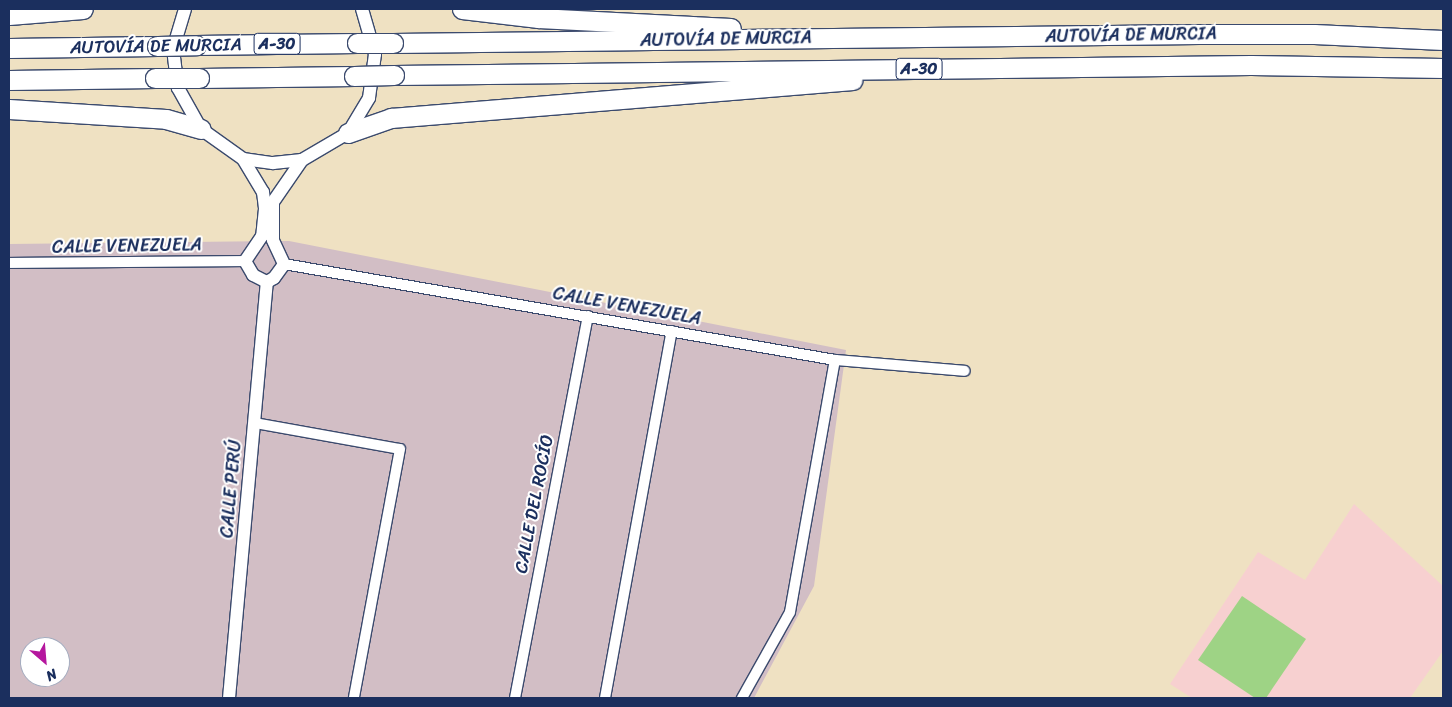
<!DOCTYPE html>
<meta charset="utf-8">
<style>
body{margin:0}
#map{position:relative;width:1452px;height:707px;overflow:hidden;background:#efe1c2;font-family:Sriracha,sans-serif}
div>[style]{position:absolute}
.built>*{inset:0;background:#f7d0d0}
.industrial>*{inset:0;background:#d2bec5}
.green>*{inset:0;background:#9ed385}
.roads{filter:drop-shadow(1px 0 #3b4a6d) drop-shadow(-1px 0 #3b4a6d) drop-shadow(0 1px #3b4a6d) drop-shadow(0 -1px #3b4a6d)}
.minor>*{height:10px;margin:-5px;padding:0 5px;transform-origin:5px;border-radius:5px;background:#fff}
.tertiary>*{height:12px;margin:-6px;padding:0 6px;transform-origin:6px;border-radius:6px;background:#fff}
.motorway>*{height:19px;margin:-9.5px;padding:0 9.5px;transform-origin:9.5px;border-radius:9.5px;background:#fff}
.bridges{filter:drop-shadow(1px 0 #3b4a6d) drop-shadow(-1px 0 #3b4a6d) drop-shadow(0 1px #3b4a6d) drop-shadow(0 -1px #3b4a6d)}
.motorway-bridge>*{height:19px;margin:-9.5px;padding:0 9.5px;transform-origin:9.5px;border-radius:9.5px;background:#fff}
span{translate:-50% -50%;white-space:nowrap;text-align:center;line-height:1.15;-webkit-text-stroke:4px #fff;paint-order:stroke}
.shield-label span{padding:1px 4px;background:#fff;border:1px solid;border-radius:4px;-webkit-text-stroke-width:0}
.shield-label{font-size:16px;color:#1b2f5e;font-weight:700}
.street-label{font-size:18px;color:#1b2f5e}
.frame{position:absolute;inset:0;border:10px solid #1b2f5e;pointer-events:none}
.north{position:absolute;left:20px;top:637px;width:50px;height:50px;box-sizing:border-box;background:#fff;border:1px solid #a4acbf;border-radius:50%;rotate:153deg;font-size:14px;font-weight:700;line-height:20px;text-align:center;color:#1b2f5e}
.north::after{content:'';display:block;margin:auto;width:18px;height:22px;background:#b5179e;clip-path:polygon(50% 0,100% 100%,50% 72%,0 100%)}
</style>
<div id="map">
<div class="built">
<div style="clip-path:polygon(1354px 504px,1443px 586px,1443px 651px,1410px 698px,1192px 698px,1170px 684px,1258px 552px,1305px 580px)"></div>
</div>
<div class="industrial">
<div style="clip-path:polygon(evenodd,289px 241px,846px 350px,814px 586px,754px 698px,9px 698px,9px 244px,289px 241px,30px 647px,60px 647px,60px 677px,30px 677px,30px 647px)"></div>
</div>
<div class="green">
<div style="clip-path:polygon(1242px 596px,1306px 639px,1266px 698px,1255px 698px,1198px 660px)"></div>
</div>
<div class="roads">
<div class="minor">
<div style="left:9px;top:263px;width:236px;rotate:-0.5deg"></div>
<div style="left:284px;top:264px;width:559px;rotate:9.88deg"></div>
<div style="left:835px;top:360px;width:130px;rotate:4.8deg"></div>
<div style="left:255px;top:423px;width:147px;rotate:10.2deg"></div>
<div style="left:400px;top:449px;width:253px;rotate:100.5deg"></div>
<div style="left:515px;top:698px;width:389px;rotate:-79.2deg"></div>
<div style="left:605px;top:698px;width:373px;rotate:-79.7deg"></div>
<div style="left:742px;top:698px;width:98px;rotate:-60.8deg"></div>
<div style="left:790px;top:612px;width:256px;rotate:-79.9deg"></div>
</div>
<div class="tertiary">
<div style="left:185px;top:9px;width:42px;rotate:106.7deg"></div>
<div style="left:173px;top:49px;width:39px;rotate:83deg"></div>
<div style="left:178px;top:88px;width:47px;rotate:60.7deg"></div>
<div style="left:201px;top:129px;width:52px;rotate:35.5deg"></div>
<div style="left:243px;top:159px;width:30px;rotate:8deg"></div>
<div style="left:273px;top:163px;width:29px;rotate:-6deg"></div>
<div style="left:302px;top:160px;width:53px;rotate:-30.4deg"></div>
<div style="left:348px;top:133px;width:41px;rotate:-59deg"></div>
<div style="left:369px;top:98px;width:44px;rotate:-82.2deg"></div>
<div style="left:375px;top:54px;width:47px;rotate:-106.1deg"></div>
<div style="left:243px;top:159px;width:39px;rotate:59deg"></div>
<div style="left:263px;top:192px;width:17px;rotate:83deg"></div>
<div style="left:265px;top:209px;width:27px;rotate:96deg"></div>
<div style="left:262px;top:236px;width:30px;rotate:124deg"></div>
<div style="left:245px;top:261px;width:16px;rotate:60deg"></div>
<div style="left:253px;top:275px;width:16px;rotate:27deg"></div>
<div style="left:267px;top:282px;width:8px;rotate:-30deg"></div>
<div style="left:274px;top:278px;width:17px;rotate:-54deg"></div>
<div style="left:284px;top:264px;width:26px;rotate:-115deg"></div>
<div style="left:273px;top:240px;width:38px;rotate:-90deg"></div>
<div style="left:273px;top:202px;width:51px;rotate:-55.4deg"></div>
<div style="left:229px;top:698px;width:418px;rotate:-84.8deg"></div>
</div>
<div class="motorway">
<div style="left:462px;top:9px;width:77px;rotate:6.8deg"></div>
<div style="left:538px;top:18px;width:193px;rotate:3deg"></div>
<div style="left:9px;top:15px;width:74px;rotate:-4.6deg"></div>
<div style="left:393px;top:43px;width:806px;rotate:-0.64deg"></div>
<div style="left:1199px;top:34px;width:115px"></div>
<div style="left:1314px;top:34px;width:129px;rotate:2.7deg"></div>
<div style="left:196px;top:45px;width:161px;rotate:-0.7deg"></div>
<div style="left:9px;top:48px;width:148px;rotate:-0.8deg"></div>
<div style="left:394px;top:75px;width:857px;rotate:-0.67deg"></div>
<div style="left:1251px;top:65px;width:192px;rotate:0.9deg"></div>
<div style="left:199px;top:78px;width:155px;rotate:-0.7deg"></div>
<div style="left:9px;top:80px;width:146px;rotate:-0.8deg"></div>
<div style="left:9px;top:109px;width:157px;rotate:3.6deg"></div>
<div style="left:166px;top:119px;width:36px;rotate:16deg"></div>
<div style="left:348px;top:133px;width:46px;rotate:-19.2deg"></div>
<div style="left:391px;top:118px;width:463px;rotate:-4.7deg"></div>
</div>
</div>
<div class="bridges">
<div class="motorway-bridge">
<div style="left:357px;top:43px;width:36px"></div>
<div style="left:157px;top:46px;width:39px;rotate:-1deg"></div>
<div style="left:354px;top:76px;width:40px;rotate:-1.4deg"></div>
<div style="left:155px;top:78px;width:44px"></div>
</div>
</div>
<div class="shield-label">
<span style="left:277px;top:44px">A-30</span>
<span style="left:919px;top:69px">A-30</span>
</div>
<div class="street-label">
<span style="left:1131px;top:35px;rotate:-1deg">AUTOVÍA DE MURCIA</span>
<span style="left:726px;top:39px;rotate:-1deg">AUTOVÍA DE MURCIA</span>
<span style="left:156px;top:46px;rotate:-1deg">AUTOVÍA DE MURCIA</span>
<span style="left:127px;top:246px;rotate:-1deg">CALLE VENEZUELA</span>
<span style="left:627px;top:306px;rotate:10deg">CALLE VENEZUELA</span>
<span style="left:231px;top:489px;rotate:-85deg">CALLE PERÚ</span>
<span style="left:534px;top:504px;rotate:-79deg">CALLE DEL ROCÍO</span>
</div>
<div class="frame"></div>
<div class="north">N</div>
</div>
